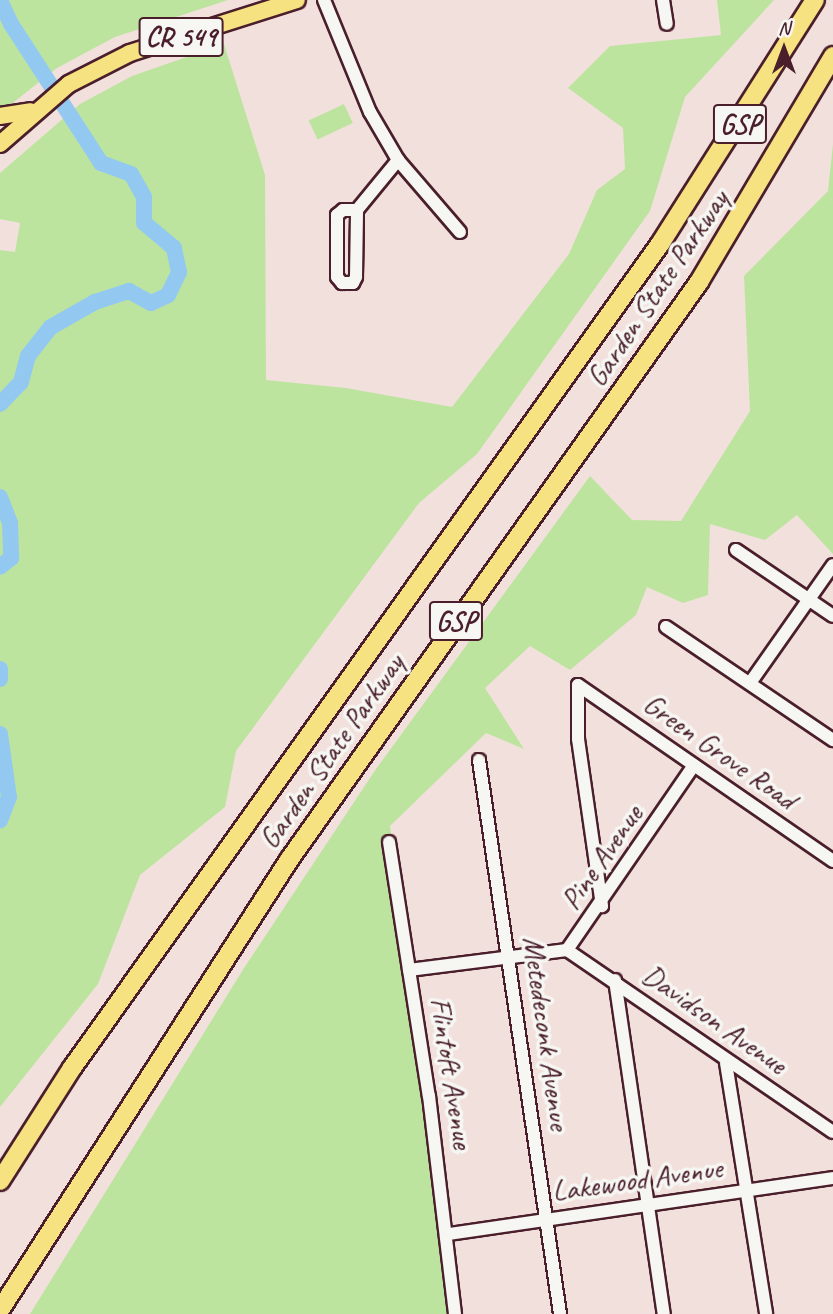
<!DOCTYPE html>
<style>
body{margin:0}
#map{position:relative;width:833px;height:1314px;overflow:hidden;background:#f2e0dc;font-family:Caveat,sans-serif}
div>[style]{position:absolute}
.green>*{inset:0;background:#bde49f;transform-origin:0 0}
.river>*{height:16px;margin:-8px;padding:0 8px;transform-origin:8px;border-radius:8px;background:#93c9f1}
.roads{filter:drop-shadow(2px 0 #4a1f2b) drop-shadow(-2px 0 #4a1f2b) drop-shadow(0 2px #4a1f2b) drop-shadow(0 -2px #4a1f2b)}
.minor>*{height:12px;margin:-6px;padding:0 6px;transform-origin:6px;border-radius:6px;background:#f6f6f2}
.major>*{height:16px;margin:-8px;padding:0 8px;transform-origin:8px;border-radius:8px;background:#f7e281}
.highway>*{height:18px;margin:-9px;padding:0 9px;transform-origin:9px;border-radius:9px;background:#f7e281}
span{translate:-50% -50%;white-space:nowrap;text-align:center;line-height:1.15;-webkit-text-stroke:7px #f6f6f2;paint-order:stroke}
.shield-label span{padding:2px 5px;background:#f6f6f2;border:2px solid;border-radius:5px;-webkit-text-stroke-width:0}
.shield-label{font-size:28px;color:#4a1f2b;font-weight:700}
.street-label{font-size:30px;color:#4a1f2b}
.north{position:absolute;left:749px;top:14px;width:70px;height:70px;-webkit-text-stroke:5px #f6f6f2;paint-order:stroke;rotate:0deg;font-size:19px;font-weight:700;line-height:28px;text-align:center;color:#4a1f2b}
.north::after{content:'';display:block;margin:auto;width:24px;height:32px;background:#4a1f2b;clip-path:polygon(50% 0,100% 100%,50% 72%,0 100%)}
</style>
<div id="map">
<div class="green">
<div style="clip-path:polygon(0 0,228px 0,115px 37px,57px 68px,0 113px)"></div>
<div style="clip-path:polygon(717px 0,774px 0,685px 97px,650px 211px,477px 454px,419px 503px,236px 751px,225px 807px,140px 875px,98px 984px,0 1107px,0 250px,15px 252px,20px 223px,0 219px,0 173px,80px 104px,132px 76px,224px 44px,265px 175px,266px 380px,346px 388px,452px 407px,569px 254px,597px 190px,625px 169px,623px 128px,568px 88px,610px 46px,721px 35px)"></div>
<div style="left:344px;top:104px;width:21px;height:39px;rotate:65deg"></div>
<div style="clip-path:polygon(833px 144px,833px 554px,797px 515px,765px 540px,710px 524px,708px 595px,683px 603px,647px 587px,636px 615px,570px 670px,530px 646px,485px 688px,524px 749px,486px 733px,390px 826px,458px 1314px,30px 1314px,244px 968px,376px 769px,590px 476px,632px 520px,681px 521px,750px 411px,744px 276px,828px 191px)"></div>
</div>
<div class="river">
<div style="left:0;top:404px;width:30px;rotate:-46deg"></div>
<div style="left:21px;top:382px;width:27px;rotate:-75deg"></div>
<div style="left:28px;top:356px;width:37px;rotate:-52deg"></div>
<div style="left:51px;top:327px;width:51px;rotate:-29.6deg"></div>
<div style="left:95px;top:302px;width:36px;rotate:-18deg"></div>
<div style="left:129px;top:291px;width:25px;rotate:29deg"></div>
<div style="left:151px;top:303px;width:19px;rotate:-25deg"></div>
<div style="left:168px;top:295px;width:25px;rotate:-64deg"></div>
<div style="left:179px;top:272px;width:25px;rotate:-102deg"></div>
<div style="left:174px;top:248px;width:39px;rotate:-140deg"></div>
<div style="left:144px;top:223px;width:26px;rotate:-90deg"></div>
<div style="left:144px;top:197px;width:26px;rotate:-119deg"></div>
<div style="left:131px;top:174px;width:32px;rotate:-160deg"></div>
<div style="left:101px;top:163px;width:166px;rotate:-122.9deg"></div>
<div style="left:11px;top:24px;width:26px;rotate:-115deg"></div>
<div style="left:0;top:497px;width:28px;rotate:69deg"></div>
<div style="left:10px;top:523px;width:35px;rotate:88deg"></div>
<div style="left:11px;top:558px;width:14px;rotate:141deg"></div>
<div style="left:0;top:669px;width:10px;rotate:90deg"></div>
<div style="left:0;top:734px;width:64px;rotate:81.9deg"></div>
<div style="left:9px;top:797px;width:25px;rotate:111deg"></div>
</div>
<div class="roads">
<div class="minor">
<div style="left:324px;top:0;width:121px;rotate:67.7deg"></div>
<div style="left:370px;top:112px;width:56px;rotate:59.7deg"></div>
<div style="left:398px;top:160px;width:95px;rotate:49.3deg"></div>
<div style="left:663px;top:0;width:24px;rotate:81deg"></div>
<div style="left:357px;top:210px;width:14px;rotate:180deg"></div>
<div style="left:343px;top:210px;width:8px;rotate:140deg"></div>
<div style="left:337px;top:215px;width:62px;rotate:90deg"></div>
<div style="left:337px;top:277px;width:8px;rotate:50deg"></div>
<div style="left:342px;top:283px;width:11px"></div>
<div style="left:353px;top:283px;width:7px;rotate:-63deg"></div>
<div style="left:356px;top:277px;width:67px;rotate:-89.1deg"></div>
<div style="left:357px;top:210px;width:65px;rotate:-50.6deg"></div>
<div style="left:736px;top:550px;width:117px;rotate:34.2deg"></div>
<div style="left:666px;top:627px;width:202px;rotate:34.1deg"></div>
<div style="left:750px;top:683px;width:144px;rotate:-54.9deg"></div>
<div style="left:578px;top:685px;width:310px;rotate:34.6deg"></div>
<div style="left:578px;top:685px;width:54px;rotate:90deg"></div>
<div style="left:578px;top:739px;width:169px;rotate:81.8deg"></div>
<div style="left:479px;top:760px;width:560px;rotate:81.68deg"></div>
<div style="left:389px;top:842px;width:257px;rotate:81.1deg"></div>
<div style="left:429px;top:1096px;width:220px;rotate:83.2deg"></div>
<div style="left:567px;top:950px;width:322px;rotate:34.4deg"></div>
<div style="left:409px;top:970px;width:159px;rotate:-7.2deg"></div>
<div style="left:567px;top:950px;width:224px;rotate:-55.5deg"></div>
<div style="left:615px;top:980px;width:338px;rotate:81.7deg"></div>
<div style="left:726px;top:1063px;width:254px;rotate:80.9deg"></div>
<div style="left:449px;top:1234px;width:388px;rotate:-8.3deg"></div>
</div>
<div class="major">
<div style="left:0;top:116px;width:31px;rotate:-9deg"></div>
<div style="left:0;top:144px;width:91px;rotate:-41deg"></div>
<div style="left:69px;top:84px;width:68px;rotate:-26.9deg"></div>
<div style="left:130px;top:53px;width:175px;rotate:-17.6deg"></div>
</div>
<div class="highway">
<div style="left:0;top:1181px;width:134px;rotate:-57.5deg"></div>
<div style="left:72px;top:1068px;width:1012px;rotate:-54.49deg"></div>
<div style="left:660px;top:244px;width:289px;rotate:-57.6deg"></div>
<div style="left:0;top:1310px;width:535px;rotate:-57.29deg"></div>
<div style="left:289px;top:860px;width:709px;rotate:-54.65deg"></div>
<div style="left:699px;top:282px;width:263px;rotate:-59.3deg"></div>
</div>
</div>
<div class="shield-label">
<span style="left:181px;top:37px">CR 549</span>
<span style="left:740px;top:124px">GSP</span>
<span style="left:456px;top:621px">GSP</span>
</div>
<div class="street-label">
<span style="left:657px;top:288px;rotate:-56deg">Garden State Parkway</span>
<span style="left:331px;top:751px;rotate:-55deg">Garden State Parkway</span>
<span style="left:720px;top:751px;rotate:35deg">Green Grove Road</span>
<span style="left:601px;top:857px;rotate:-55deg">Pine Avenue</span>
<span style="left:715px;top:1019px;rotate:35deg">Davidson Avenue</span>
<span style="left:547px;top:1033px;rotate:82deg">Metedeconk Avenue</span>
<span style="left:452px;top:1073px;rotate:81deg">Flintoft Avenue</span>
<span style="left:637px;top:1179px;rotate:-8deg">Lakewood Avenue</span>
</div>
<div class="north">N</div>
</div>
